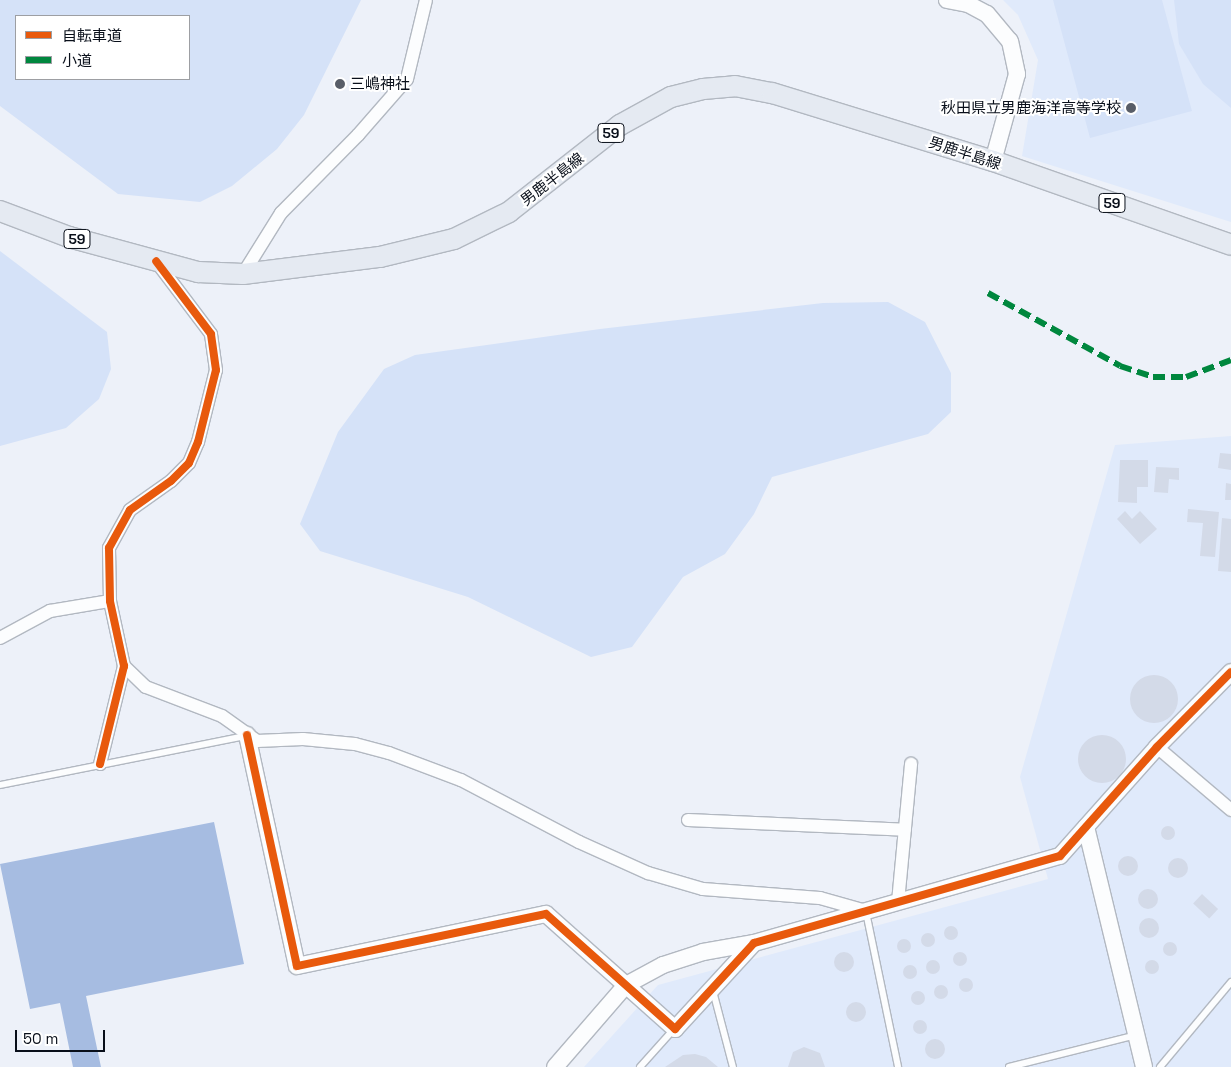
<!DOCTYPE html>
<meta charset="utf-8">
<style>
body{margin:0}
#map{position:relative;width:1231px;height:1067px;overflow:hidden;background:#edf1f9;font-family:"Space Grotesk","Noto Sans JP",sans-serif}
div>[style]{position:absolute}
.built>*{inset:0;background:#e0eafb}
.green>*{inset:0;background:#d5e2f8}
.water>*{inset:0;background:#a6bce1}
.building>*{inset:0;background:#d3dae8;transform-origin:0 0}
.round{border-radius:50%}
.roads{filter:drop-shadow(1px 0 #b2b8c1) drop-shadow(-1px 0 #b2b8c1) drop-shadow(0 1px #b2b8c1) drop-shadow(0 -1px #b2b8c1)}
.service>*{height:6px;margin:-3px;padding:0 3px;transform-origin:3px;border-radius:3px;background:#fcfdfe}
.minor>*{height:12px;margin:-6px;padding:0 6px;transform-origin:6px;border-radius:6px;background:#fcfdfe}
.tertiary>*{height:16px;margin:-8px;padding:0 8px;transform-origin:8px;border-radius:8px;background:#fcfdfe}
.primary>*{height:20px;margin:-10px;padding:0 10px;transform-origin:10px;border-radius:10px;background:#e5eaf2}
.quiet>*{height:6px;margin-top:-3px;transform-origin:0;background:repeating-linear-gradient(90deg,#00873e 0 12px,transparent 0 18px)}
.cycleway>*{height:8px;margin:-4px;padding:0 4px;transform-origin:4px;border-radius:4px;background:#e8590c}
.dots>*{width:14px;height:14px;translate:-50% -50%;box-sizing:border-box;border:2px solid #fff;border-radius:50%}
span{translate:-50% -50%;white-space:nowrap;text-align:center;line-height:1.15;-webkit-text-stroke:4px #fff;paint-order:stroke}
.shield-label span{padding:1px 4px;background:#fff;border:1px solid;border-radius:4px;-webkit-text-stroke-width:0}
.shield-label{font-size:14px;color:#090f1a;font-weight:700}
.poi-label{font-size:15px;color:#090f1a}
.left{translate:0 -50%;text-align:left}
.right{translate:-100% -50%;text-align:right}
.street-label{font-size:15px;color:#090f1a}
.legend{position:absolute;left:15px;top:15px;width:175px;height:65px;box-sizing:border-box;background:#fff;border:1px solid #9d9fa3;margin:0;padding:6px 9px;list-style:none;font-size:15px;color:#090f1a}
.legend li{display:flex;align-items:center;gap:10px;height:25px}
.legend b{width:25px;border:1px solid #9d9fa3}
.scale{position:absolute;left:15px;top:1030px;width:90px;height:22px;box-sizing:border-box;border:2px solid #090f1a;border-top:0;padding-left:6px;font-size:15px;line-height:18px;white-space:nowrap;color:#090f1a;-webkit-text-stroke:4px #fff;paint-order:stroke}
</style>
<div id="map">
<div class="built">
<div style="clip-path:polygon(1003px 0,1231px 0,1231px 222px,1022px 156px,1038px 60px,1018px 15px)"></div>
<div style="clip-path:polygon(1231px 436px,1231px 1067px,584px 1067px,658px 985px,1048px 879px,1020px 777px,1115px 445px)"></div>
</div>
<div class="green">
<div style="clip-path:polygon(evenodd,0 0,361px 0,304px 115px,277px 149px,232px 186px,200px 202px,118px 194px,0 106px,0 0,16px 16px,189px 16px,189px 79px,16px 79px,16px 16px)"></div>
<div style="clip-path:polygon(1053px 0,1162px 0,1192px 111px,1090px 138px)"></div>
<div style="clip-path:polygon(1174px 0,1231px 0,1231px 108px,1203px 84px,1179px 44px)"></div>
<div style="clip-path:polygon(0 251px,107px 332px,111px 369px,99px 399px,66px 428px,0 446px)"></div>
<div style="clip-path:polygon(888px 302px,925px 322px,951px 373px,951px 412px,928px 434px,772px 477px,754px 514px,725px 554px,683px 577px,632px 647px,591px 657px,468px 597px,320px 551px,300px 524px,338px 432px,384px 369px,415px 355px,600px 329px,823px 303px)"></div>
</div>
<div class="water">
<div style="clip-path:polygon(214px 822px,244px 964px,86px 996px,101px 1067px,73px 1067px,60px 1003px,30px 1009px,0 864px)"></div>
</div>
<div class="building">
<div style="clip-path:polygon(1220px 453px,1231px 454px,1231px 470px,1218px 468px)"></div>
<div style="clip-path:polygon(1120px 460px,1148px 460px,1148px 487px,1137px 487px,1137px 503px,1118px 502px)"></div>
<div style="clip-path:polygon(1156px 467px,1179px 468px,1179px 480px,1169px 479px,1168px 493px,1154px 492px)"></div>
<div style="clip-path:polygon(1226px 483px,1231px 484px,1231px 500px,1225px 500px)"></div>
<div style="clip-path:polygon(1188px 509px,1219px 512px,1215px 557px,1200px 556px,1203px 523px,1187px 522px)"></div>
<div style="clip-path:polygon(1125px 511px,1132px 519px,1140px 511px,1157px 529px,1140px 544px,1117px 519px)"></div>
<div style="clip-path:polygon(1222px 518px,1231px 519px,1231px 572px,1218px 571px)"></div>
<div class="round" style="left:1130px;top:675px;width:48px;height:48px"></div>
<div class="round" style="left:1078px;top:735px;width:48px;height:48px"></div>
<div class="round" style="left:1161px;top:826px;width:14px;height:14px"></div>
<div class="round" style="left:1118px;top:856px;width:20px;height:20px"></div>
<div class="round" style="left:1168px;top:858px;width:20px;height:20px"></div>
<div class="round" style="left:1138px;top:889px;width:20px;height:20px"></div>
<div style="left:1202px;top:894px;width:22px;height:13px;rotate:43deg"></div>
<div class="round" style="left:1139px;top:918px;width:20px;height:20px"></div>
<div class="round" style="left:944px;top:926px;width:14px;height:14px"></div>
<div class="round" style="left:921px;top:933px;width:14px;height:14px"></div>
<div class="round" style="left:897px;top:939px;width:14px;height:14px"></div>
<div class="round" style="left:1163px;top:942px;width:14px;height:14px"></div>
<div class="round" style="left:834px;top:952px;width:20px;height:20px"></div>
<div class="round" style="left:953px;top:952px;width:14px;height:14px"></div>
<div class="round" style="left:1145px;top:960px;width:14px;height:14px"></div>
<div class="round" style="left:926px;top:960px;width:14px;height:14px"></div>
<div class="round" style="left:903px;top:965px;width:14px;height:14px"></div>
<div class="round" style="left:959px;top:978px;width:14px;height:14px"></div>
<div class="round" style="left:934px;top:985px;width:14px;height:14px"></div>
<div class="round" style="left:911px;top:991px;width:14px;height:14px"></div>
<div class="round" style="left:846px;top:1002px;width:20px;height:20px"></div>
<div class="round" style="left:913px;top:1020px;width:14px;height:14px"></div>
<div class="round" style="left:925px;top:1039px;width:20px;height:20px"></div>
<div style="clip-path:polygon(804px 1047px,820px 1053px,825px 1067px,788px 1067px,793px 1052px)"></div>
<div style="clip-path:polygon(695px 1054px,706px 1057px,718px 1067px,665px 1067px,683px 1055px)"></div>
</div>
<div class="roads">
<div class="service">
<div style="left:0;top:785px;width:251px;rotate:-11.3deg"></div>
<div style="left:866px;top:912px;width:158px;rotate:78.3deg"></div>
<div style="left:713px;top:991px;width:79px;rotate:75.3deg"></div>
<div style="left:640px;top:1067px;width:51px;rotate:-48.2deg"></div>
<div style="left:1009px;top:1067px;width:131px;rotate:-14.1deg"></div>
<div style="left:1160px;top:1067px;width:111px;rotate:-50.1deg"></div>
</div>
<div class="minor">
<div style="left:243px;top:274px;width:72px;rotate:-58.1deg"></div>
<div style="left:281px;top:213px;width:110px;rotate:-45.4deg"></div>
<div style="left:358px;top:135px;width:74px;rotate:-48.8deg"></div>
<div style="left:407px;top:79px;width:81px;rotate:-76.5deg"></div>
<div style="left:0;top:638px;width:57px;rotate:-28.4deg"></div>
<div style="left:50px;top:611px;width:61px;rotate:-9.5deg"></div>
<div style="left:124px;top:666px;width:30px;rotate:44deg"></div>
<div style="left:146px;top:687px;width:81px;rotate:20.9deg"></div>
<div style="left:222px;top:716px;width:43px;rotate:35.5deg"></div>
<div style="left:257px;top:741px;width:46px;rotate:-2.5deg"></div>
<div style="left:303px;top:739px;width:52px;rotate:5.5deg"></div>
<div style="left:355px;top:744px;width:35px;rotate:15deg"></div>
<div style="left:389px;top:753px;width:77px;rotate:20.6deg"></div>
<div style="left:461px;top:780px;width:133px;rotate:27.7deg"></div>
<div style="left:579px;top:842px;width:76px;rotate:24.2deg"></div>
<div style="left:648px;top:873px;width:57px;rotate:16.2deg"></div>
<div style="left:703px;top:889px;width:117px;rotate:4.4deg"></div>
<div style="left:820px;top:898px;width:48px;rotate:15.8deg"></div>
<div style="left:1157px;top:747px;width:97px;rotate:40.4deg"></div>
<div style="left:100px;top:764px;width:101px;rotate:-76.2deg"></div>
<div style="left:124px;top:666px;width:66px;rotate:-102.2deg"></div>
<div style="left:110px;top:601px;width:53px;rotate:-91.1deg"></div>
<div style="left:109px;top:548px;width:43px;rotate:-61.1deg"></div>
<div style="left:130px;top:510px;width:50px;rotate:-35.3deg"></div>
<div style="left:171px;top:481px;width:25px;rotate:-45deg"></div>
<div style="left:189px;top:463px;width:23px;rotate:-67deg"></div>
<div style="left:198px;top:442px;width:74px;rotate:-76deg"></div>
<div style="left:216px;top:370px;width:36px;rotate:-98deg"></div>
<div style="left:211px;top:334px;width:91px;rotate:-127deg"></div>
<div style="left:688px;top:820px;width:217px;rotate:2.6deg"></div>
<div style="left:898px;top:902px;width:139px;rotate:-84.6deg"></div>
</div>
<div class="tertiary">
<div style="left:947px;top:0;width:21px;rotate:11deg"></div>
<div style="left:968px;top:4px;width:21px;rotate:28deg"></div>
<div style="left:987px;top:14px;width:35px;rotate:50deg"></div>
<div style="left:1010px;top:41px;width:34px;rotate:78deg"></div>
<div style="left:1017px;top:74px;width:90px;rotate:105.4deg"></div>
<div style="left:247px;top:735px;width:236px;rotate:77.8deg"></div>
<div style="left:297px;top:966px;width:254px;rotate:-11.8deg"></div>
<div style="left:546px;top:914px;width:173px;rotate:41.7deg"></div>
<div style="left:675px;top:1029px;width:117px;rotate:-47.4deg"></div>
<div style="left:754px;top:943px;width:318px;rotate:-15.9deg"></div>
<div style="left:1060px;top:856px;width:146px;rotate:-48.3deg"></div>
<div style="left:1157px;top:747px;width:105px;rotate:-45.4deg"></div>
<div style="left:1086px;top:827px;width:247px;rotate:76.4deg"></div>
<div style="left:555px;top:1067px;width:108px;rotate:-49.1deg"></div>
<div style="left:626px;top:985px;width:42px;rotate:-28.4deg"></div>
<div style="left:663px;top:965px;width:42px;rotate:-18deg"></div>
<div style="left:703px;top:952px;width:52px;rotate:-10deg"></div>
</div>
<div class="primary">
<div style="left:0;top:211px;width:74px;rotate:20.6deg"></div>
<div style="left:69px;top:237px;width:134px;rotate:15.2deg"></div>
<div style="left:198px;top:272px;width:45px;rotate:2.5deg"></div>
<div style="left:243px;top:274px;width:138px;rotate:-7.1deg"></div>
<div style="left:380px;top:257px;width:76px;rotate:-13.7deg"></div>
<div style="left:454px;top:239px;width:61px;rotate:-26.1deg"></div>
<div style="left:509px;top:212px;width:141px;rotate:-38.1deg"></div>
<div style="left:620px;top:125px;width:58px;rotate:-28.8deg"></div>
<div style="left:671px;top:97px;width:33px;rotate:-14deg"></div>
<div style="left:703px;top:89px;width:32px;rotate:-5deg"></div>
<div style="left:735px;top:86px;width:38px;rotate:11deg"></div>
<div style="left:772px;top:93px;width:231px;rotate:17.1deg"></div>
<div style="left:993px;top:161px;width:252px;rotate:19.4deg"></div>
</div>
</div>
<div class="quiet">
<div style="left:988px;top:293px;width:151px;rotate:28.9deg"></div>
<div style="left:1120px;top:366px;width:35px;rotate:18deg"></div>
<div style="left:1153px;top:377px;width:33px"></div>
<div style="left:1186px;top:377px;width:48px;rotate:-20.7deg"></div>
</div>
<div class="cycleway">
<div style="left:247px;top:735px;width:236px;rotate:77.8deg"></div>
<div style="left:297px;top:966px;width:254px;rotate:-11.8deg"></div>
<div style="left:546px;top:914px;width:173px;rotate:41.7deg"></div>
<div style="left:675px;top:1029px;width:117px;rotate:-47.4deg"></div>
<div style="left:754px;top:943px;width:318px;rotate:-15.9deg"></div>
<div style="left:1060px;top:856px;width:146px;rotate:-48.3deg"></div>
<div style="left:1157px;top:747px;width:105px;rotate:-45.4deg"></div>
<div style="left:100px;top:764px;width:101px;rotate:-76.2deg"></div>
<div style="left:124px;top:666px;width:66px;rotate:-102.2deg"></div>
<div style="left:110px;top:601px;width:53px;rotate:-91.1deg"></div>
<div style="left:109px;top:548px;width:43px;rotate:-61.1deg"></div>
<div style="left:130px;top:510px;width:50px;rotate:-35.3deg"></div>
<div style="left:171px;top:481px;width:25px;rotate:-45deg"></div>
<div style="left:189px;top:463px;width:23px;rotate:-67deg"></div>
<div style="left:198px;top:442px;width:74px;rotate:-76deg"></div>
<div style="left:216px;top:370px;width:36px;rotate:-98deg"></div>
<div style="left:211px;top:334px;width:91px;rotate:-127deg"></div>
</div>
<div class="dots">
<div style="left:340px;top:84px;background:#595e68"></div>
<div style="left:1131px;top:108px;background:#595e68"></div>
</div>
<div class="shield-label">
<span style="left:611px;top:133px">59</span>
<span style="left:1112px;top:203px">59</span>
<span style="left:77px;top:239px">59</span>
</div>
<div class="poi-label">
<span class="left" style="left:350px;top:84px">三嶋神社</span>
<span class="right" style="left:1121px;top:108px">秋田県立男鹿海洋高等学校</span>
</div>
<div class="street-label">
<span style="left:965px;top:153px;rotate:18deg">男鹿半島線</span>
<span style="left:552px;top:179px;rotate:-38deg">男鹿半島線</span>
</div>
<ul class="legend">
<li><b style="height:6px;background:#e8590c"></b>自転車道</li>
<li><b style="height:6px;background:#00873e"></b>小道</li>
</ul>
<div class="scale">50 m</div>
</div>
